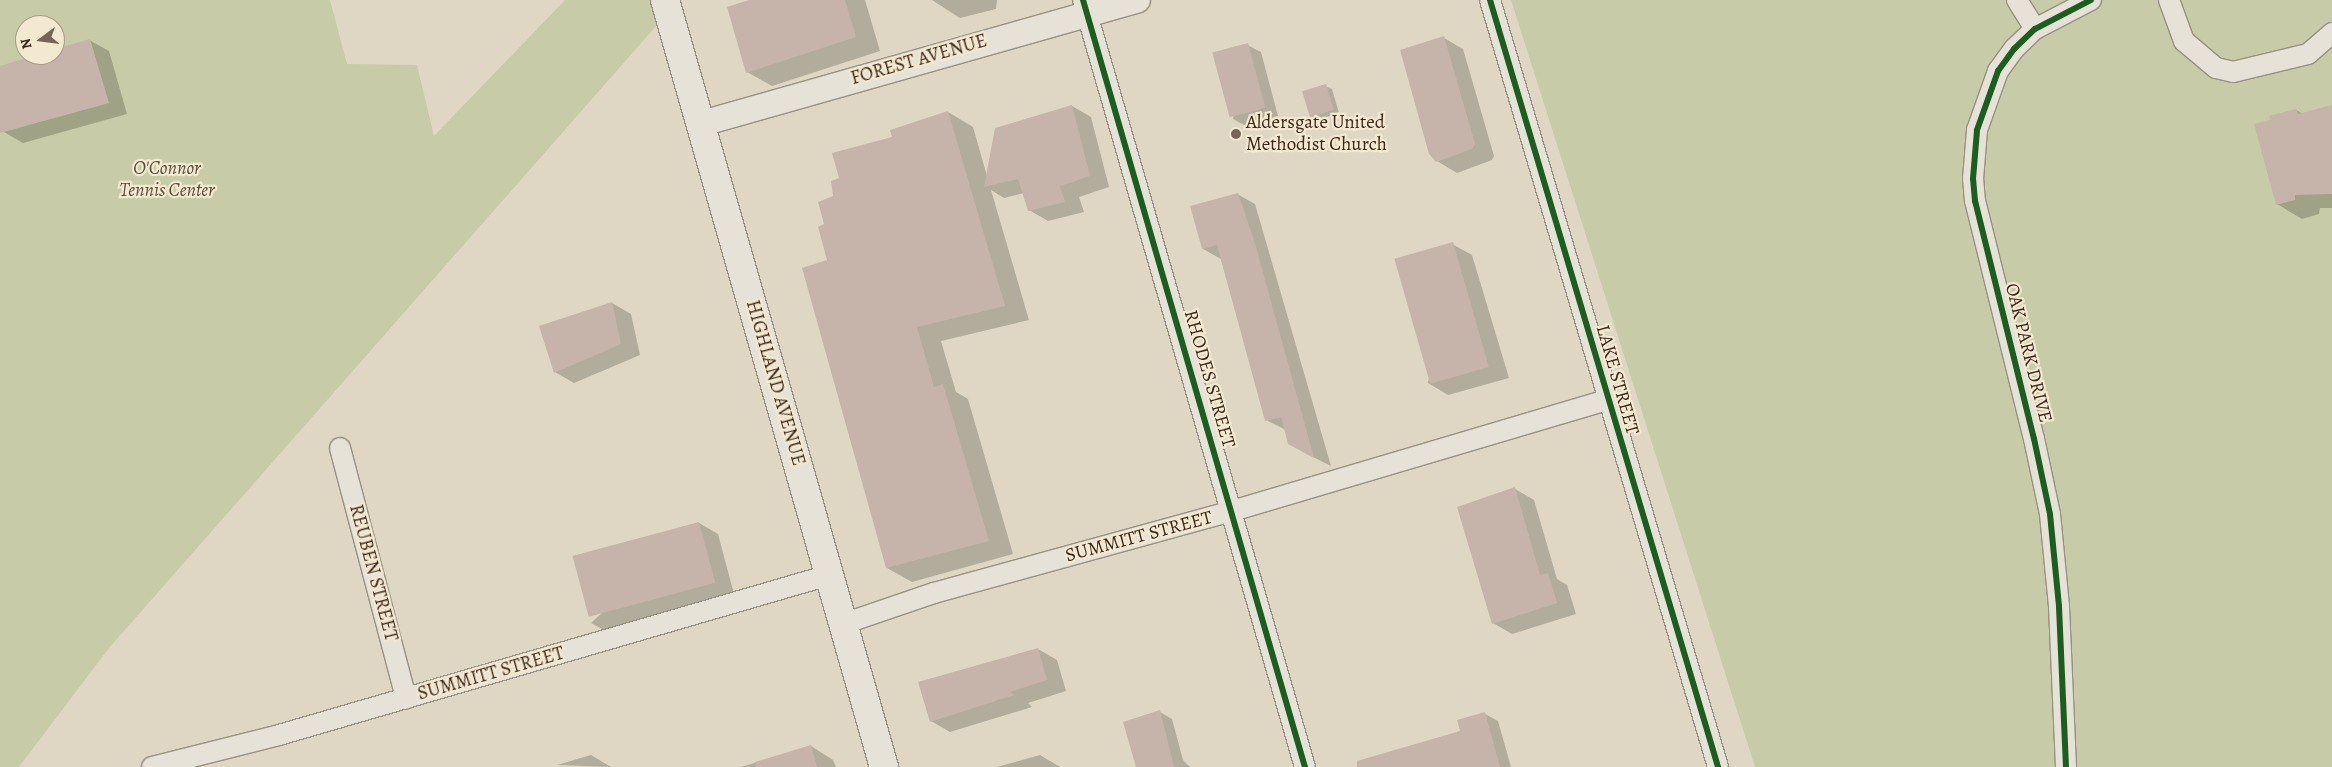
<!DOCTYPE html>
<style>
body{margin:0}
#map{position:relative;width:2332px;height:767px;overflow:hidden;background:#dfd7c3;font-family:Alegreya,serif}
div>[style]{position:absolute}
.green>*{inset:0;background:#c7cba7}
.shadow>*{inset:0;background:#0003}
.building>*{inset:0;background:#c6b4aa;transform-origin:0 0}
.roads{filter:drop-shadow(1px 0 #979083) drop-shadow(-1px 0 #979083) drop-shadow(0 1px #979083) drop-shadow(0 -1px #979083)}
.minor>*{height:20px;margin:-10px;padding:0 10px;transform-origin:10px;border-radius:10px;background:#e7e2d7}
.tertiary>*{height:25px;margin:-12.5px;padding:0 12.5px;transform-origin:12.5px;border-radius:12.5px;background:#e7e2d7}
.secondary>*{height:28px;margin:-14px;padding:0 14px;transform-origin:14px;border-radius:14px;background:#e7e2d7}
.cycleway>*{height:6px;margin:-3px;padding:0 3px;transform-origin:3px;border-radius:3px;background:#1b5e20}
.dots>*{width:14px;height:14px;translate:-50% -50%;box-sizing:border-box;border:2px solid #f3e8d0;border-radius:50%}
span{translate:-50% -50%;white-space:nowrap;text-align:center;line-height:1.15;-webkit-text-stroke:4.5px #f3e8d0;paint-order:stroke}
.street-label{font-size:19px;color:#3d271c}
.poi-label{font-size:19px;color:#3d271c}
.left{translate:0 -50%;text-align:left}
.park-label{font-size:19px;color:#5b4e39;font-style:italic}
.north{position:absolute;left:15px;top:15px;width:50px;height:50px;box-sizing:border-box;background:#f3e8d0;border:1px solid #aa9b88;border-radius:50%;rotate:255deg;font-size:14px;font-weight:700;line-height:20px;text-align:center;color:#3d271c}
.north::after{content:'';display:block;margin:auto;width:18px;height:22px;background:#766556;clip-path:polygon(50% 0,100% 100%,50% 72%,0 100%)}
</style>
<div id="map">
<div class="green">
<div style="clip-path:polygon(evenodd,0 0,330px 0,347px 64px,417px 65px,434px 136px,565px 0,679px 0,109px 648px,19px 767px,0 767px,0 0,25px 25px,55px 25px,55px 55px,25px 55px,25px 25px)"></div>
<div style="clip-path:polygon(1511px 0,2332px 0,2332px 767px,1755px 767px)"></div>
</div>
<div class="shadow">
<div style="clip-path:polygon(754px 0,865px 0,880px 51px,772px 86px,747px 72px)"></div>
<div style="clip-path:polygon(932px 0,997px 0,996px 9px,960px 18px)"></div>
<div style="clip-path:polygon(1444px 38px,1463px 49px,1494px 156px,1492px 160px,1457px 173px,1437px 161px)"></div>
<div style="clip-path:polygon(89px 40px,109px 51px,127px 114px,23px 143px,4px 132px,0 119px,0 67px,40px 55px,55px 55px,55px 50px)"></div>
<div style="clip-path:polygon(1247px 45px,1261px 52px,1278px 116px,1246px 126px,1233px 119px)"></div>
<div style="clip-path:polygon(1325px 86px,1332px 89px,1339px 113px,1317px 120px,1311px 117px)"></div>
<div style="clip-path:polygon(1072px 106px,1091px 117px,1109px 187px,1079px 197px,1084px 212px,1048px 221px,1029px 210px,1024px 193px,1004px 198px,991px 190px,1029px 320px,941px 341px,956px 392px,968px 399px,1013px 554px,912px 582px,887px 568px,829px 260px,825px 225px,840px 179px,893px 138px,948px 112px,973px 127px,987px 176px)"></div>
<div style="clip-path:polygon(2332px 107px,2332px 208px,2320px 208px,2319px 214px,2302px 219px,2277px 204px,2272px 121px,2296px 110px,2303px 114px)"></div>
<div style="clip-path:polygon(1237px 194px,1255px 204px,1331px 466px,1307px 454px,1286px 430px,1266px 420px,1221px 259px,1203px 249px)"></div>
<div style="clip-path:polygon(1452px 244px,1472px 255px,1509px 378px,1448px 395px,1428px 383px)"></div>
<div style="clip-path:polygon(612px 303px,631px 314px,640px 355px,574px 383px,555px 372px)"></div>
<div style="clip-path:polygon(1515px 489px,1534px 500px,1557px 579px,1567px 585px,1576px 614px,1512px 634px,1493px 623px)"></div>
<div style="clip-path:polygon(699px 523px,718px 534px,734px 594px,611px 634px,591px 623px)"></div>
<div style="clip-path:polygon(1038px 649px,1057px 660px,1066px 691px,1028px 703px,1032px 707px,950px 732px,931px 721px)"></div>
<div style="clip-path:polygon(1160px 712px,1172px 719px,1183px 760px,1190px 767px,1137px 767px)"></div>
<div style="clip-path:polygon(1485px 714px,1498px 721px,1511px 767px,1365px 767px,1462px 732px)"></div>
<div style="clip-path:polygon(811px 746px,833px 760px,836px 767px,741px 767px)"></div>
<div style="clip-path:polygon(591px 755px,611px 767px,557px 765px)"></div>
<div style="clip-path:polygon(1040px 755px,1060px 767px,997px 767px)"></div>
</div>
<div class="building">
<div style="clip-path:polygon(749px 0,845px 0,856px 37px,746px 73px,727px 7px)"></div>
<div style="clip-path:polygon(1444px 36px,1475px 144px,1472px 149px,1436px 162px,1429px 154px,1400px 50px)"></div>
<div style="clip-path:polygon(90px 39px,109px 103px,0 133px,0 66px,36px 55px,55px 55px,55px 49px)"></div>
<div style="left:1248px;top:43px;width:67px;height:37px;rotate:75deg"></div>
<div style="left:1326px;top:84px;width:27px;height:25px;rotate:73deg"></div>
<div style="clip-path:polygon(1072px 105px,1090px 176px,1060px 186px,1065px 202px,1028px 211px,1018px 179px,984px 187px,995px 128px)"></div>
<div style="clip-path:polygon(2332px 105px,2332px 194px,2295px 195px,2295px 200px,2276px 205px,2254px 124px,2270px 120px,2269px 116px,2296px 109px,2298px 114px)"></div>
<div style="clip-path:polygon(948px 111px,1005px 306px,917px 327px,934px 387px,943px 384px,989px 541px,886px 568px,802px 268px,827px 260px,818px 227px,824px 224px,818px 202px,833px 196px,831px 181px,839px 178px,832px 153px,892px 137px,890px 130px)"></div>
<div style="clip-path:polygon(1238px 193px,1256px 247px,1314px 458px,1288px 444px,1281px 417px,1265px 421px,1217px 245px,1202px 249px,1190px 206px)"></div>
<div style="left:1453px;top:242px;width:130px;height:61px;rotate:74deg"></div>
<div style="clip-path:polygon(612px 302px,621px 344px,554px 373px,539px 326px)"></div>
<div style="clip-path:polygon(1515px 487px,1540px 575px,1548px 573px,1557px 603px,1492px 624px,1457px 507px)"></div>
<div style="left:699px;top:522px;width:63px;height:131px;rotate:75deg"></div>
<div style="clip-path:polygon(1038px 648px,1047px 680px,1010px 692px,1014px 695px,930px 722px,918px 682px)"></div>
<div style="clip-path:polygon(1160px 710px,1174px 767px,1136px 767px,1123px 722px)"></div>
<div style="clip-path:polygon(1485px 712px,1500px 767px,1357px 767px,1357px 761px,1460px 731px,1457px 720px)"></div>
<div style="clip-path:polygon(811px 745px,817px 767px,756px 767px,755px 762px)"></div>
</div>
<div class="roads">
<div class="minor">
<div style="left:1083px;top:0;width:798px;rotate:73.86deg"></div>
<div style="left:1490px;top:0;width:800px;rotate:73.44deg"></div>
<div style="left:2017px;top:0;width:34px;rotate:58deg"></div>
<div style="left:2169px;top:0;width:44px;rotate:69.9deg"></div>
<div style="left:2184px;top:41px;width:42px;rotate:40.2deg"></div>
<div style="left:2216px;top:68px;width:17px;rotate:13deg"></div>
<div style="left:2233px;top:72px;width:77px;rotate:-13.5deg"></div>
<div style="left:2308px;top:54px;width:32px;rotate:-41deg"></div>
<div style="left:340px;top:448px;width:259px;rotate:75.2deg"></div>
<div style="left:843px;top:624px;width:96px;rotate:-18.8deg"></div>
<div style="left:934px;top:593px;width:309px;rotate:-15.4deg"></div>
<div style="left:1232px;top:511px;width:391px;rotate:-16.5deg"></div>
<div style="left:152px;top:767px;width:131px;rotate:-14.1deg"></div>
<div style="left:279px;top:735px;width:573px;rotate:-16.22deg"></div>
<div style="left:2066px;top:767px;width:161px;rotate:-92.5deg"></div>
<div style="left:2059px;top:606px;width:92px;rotate:-95.6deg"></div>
<div style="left:2050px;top:514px;width:77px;rotate:-102deg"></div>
<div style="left:2034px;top:439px;width:245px;rotate:-103.9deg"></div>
<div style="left:1975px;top:201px;width:22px;rotate:-95deg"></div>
<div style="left:1973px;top:179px;width:49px;rotate:-85.3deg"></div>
<div style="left:1977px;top:130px;width:63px;rotate:-70.4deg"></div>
<div style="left:1998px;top:71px;width:27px;rotate:-54deg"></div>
<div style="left:2014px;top:49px;width:29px;rotate:-44deg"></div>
<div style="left:2035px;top:29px;width:63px;rotate:-27.4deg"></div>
</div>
<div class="tertiary">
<div style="left:701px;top:123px;width:453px;rotate:-15.8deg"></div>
</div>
<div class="secondary">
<div style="left:665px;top:0;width:798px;rotate:74.06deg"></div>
</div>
</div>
<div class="cycleway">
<div style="left:1083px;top:0;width:798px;rotate:73.86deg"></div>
<div style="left:1490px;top:0;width:800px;rotate:73.44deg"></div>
<div style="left:2066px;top:767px;width:161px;rotate:-92.5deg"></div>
<div style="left:2059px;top:606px;width:92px;rotate:-95.6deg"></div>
<div style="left:2050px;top:514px;width:77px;rotate:-102deg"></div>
<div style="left:2034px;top:439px;width:245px;rotate:-103.9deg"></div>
<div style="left:1975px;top:201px;width:22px;rotate:-95deg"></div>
<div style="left:1973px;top:179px;width:49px;rotate:-85.3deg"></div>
<div style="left:1977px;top:130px;width:63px;rotate:-70.4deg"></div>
<div style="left:1998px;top:71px;width:27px;rotate:-54deg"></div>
<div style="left:2014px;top:49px;width:29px;rotate:-44deg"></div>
<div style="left:2035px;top:29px;width:63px;rotate:-27.4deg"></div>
</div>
<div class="dots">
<div style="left:1236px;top:134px;background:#766556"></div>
</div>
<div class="street-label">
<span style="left:919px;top:60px;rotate:-16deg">FOREST AVENUE</span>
<span style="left:2028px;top:353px;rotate:76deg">OAK PARK DRIVE</span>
<span style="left:1209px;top:379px;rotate:74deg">RHODES STREET</span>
<span style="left:1617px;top:380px;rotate:74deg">LAKE STREET</span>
<span style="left:775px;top:383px;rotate:74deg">HIGHLAND AVENUE</span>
<span style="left:1139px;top:537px;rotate:-15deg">SUMMITT STREET</span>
<span style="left:373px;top:573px;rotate:75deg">REUBEN STREET</span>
<span style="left:491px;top:674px;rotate:-16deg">SUMMITT STREET</span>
</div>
<div class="poi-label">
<span class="left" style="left:1246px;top:134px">Aldersgate United<br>Methodist Church</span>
</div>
<div class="park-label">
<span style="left:167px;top:180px">O'Connor<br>Tennis Center</span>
</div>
<div class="north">N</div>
</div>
